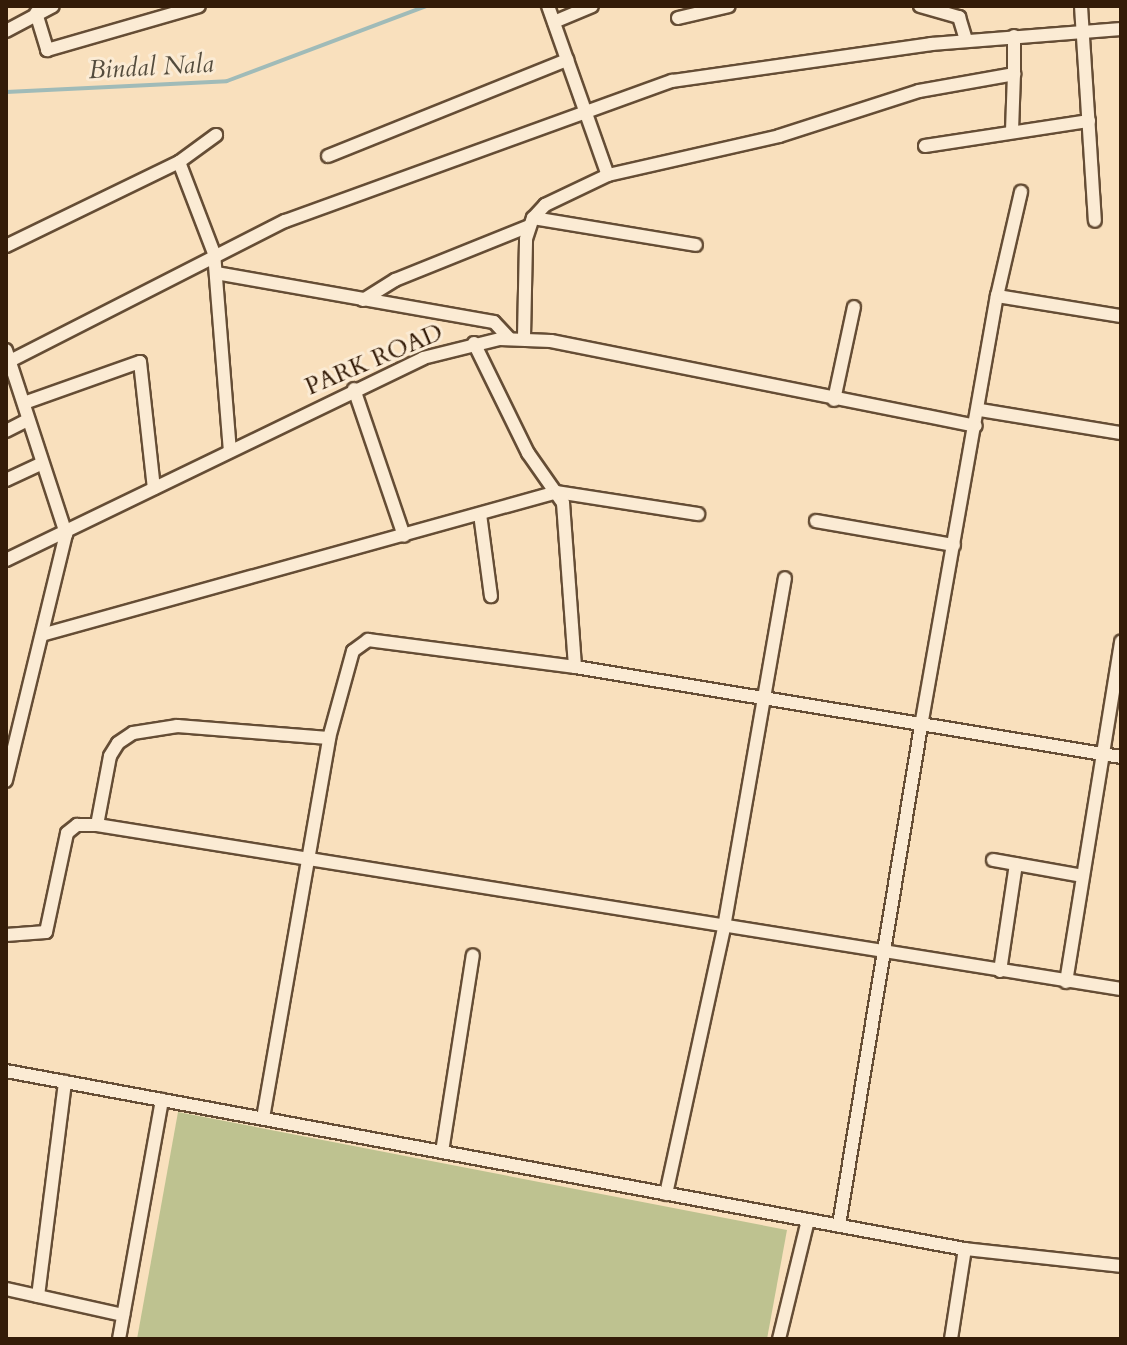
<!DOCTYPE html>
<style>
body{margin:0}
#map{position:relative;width:1127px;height:1345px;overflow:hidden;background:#f9e0bd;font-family:Cardo,serif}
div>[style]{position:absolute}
.green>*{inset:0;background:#bec290}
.stream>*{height:4px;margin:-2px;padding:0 2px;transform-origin:2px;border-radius:2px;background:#a0bbb8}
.roads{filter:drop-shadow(2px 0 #654d35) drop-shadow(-2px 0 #654d35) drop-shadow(0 2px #654d35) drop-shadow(0 -2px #654d35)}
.minor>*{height:12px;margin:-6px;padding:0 6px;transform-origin:6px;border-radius:6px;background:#fbebd4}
span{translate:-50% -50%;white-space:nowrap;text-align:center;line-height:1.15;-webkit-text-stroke:6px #fbebd4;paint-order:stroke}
.street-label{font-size:24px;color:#341c08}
.water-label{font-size:26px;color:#544c3d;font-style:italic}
.frame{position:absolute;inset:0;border:8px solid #341c08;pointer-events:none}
</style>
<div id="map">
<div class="green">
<div style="clip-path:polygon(178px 1112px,787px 1230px,767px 1339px,137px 1339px)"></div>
</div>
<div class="stream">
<div style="left:6px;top:92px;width:221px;rotate:-2.8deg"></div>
<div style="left:227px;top:81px;width:214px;rotate:-20.6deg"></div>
</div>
<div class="roads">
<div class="minor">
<div style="left:548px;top:6px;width:179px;rotate:70.5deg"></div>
<div style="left:920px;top:6px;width:41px;rotate:15.8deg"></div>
<div style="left:959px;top:17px;width:24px;rotate:73deg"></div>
<div style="left:1081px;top:6px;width:215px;rotate:86.3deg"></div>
<div style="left:36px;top:13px;width:39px;rotate:73deg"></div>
<div style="left:47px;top:50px;width:158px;rotate:-16.1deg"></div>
<div style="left:678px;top:18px;width:52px;rotate:-13.2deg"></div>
<div style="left:554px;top:22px;width:41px;rotate:-22.8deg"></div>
<div style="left:6px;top:31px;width:53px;rotate:-28deg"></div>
<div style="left:1012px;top:131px;width:57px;rotate:-88deg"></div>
<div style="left:925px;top:146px;width:166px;rotate:-8.7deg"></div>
<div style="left:328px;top:156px;width:258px;rotate:-21.9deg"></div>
<div style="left:179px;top:162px;width:97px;rotate:69deg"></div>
<div style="left:214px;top:253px;width:198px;rotate:85.4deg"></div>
<div style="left:533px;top:218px;width:165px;rotate:9.4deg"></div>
<div style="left:6px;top:246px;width:192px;rotate:-25.9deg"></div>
<div style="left:179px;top:162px;width:46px;rotate:-36.1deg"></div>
<div style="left:216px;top:273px;width:282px;rotate:10deg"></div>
<div style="left:494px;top:322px;width:22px;rotate:47deg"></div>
<div style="left:997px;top:296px;width:126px;rotate:9.2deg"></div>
<div style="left:363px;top:300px;width:38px;rotate:-32deg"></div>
<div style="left:395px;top:280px;width:144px;rotate:-21.9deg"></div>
<div style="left:524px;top:337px;width:98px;rotate:-88.8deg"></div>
<div style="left:526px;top:239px;width:22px;rotate:-72deg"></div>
<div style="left:533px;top:218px;width:18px;rotate:-47deg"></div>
<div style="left:545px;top:205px;width:70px;rotate:-25.5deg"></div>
<div style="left:608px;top:175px;width:175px;rotate:-12.8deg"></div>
<div style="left:779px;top:136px;width:147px;rotate:-17.8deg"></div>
<div style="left:919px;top:91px;width:97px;rotate:-10.1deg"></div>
<div style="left:1014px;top:74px;width:38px;rotate:-90deg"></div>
<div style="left:474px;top:343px;width:123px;rotate:63.9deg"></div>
<div style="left:528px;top:453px;width:61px;rotate:55deg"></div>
<div style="left:563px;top:503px;width:164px;rotate:85.8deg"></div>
<div style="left:6px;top:350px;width:194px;rotate:71.9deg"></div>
<div style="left:66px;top:534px;width:254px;rotate:103.7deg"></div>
<div style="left:10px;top:361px;width:309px;rotate:-27deg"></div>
<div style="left:285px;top:221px;width:412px;rotate:-19.9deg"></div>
<div style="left:672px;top:81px;width:262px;rotate:-8.1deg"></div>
<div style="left:931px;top:44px;width:191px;rotate:-4.5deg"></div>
<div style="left:354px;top:389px;width:155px;rotate:71.2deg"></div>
<div style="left:834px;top:400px;width:95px;rotate:-77.9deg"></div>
<div style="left:24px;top:403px;width:123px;rotate:-19.5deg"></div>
<div style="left:140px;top:362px;width:127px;rotate:83.7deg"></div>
<div style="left:980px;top:410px;width:143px;rotate:9.3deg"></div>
<div style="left:6px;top:431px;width:25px;rotate:-27deg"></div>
<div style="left:6px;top:480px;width:38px;rotate:-25deg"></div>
<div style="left:480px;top:514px;width:83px;rotate:82.4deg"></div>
<div style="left:816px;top:521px;width:140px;rotate:9.9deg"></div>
<div style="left:6px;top:560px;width:463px;rotate:-25.8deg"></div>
<div style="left:423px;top:358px;width:79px;rotate:-13.9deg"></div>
<div style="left:500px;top:339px;width:51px;rotate:2.2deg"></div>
<div style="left:551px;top:341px;width:433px;rotate:11.3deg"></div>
<div style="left:45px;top:634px;width:531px;rotate:-15.5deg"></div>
<div style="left:557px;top:492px;width:143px;rotate:8.9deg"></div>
<div style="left:97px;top:825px;width:70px;rotate:-79.3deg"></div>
<div style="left:110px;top:756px;width:15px;rotate:-58deg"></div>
<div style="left:118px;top:743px;width:18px;rotate:-34deg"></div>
<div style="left:133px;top:733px;width:45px;rotate:-9deg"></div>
<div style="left:177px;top:726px;width:152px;rotate:4.5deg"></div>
<div style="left:993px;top:860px;width:91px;rotate:10.1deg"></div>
<div style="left:6px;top:935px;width:40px;rotate:-4.3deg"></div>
<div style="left:46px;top:932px;width:101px;rotate:-78deg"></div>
<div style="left:67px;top:833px;width:13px;rotate:-39deg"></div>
<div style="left:77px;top:825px;width:20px"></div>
<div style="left:97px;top:825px;width:1037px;rotate:9.1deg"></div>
<div style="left:1000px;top:971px;width:108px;rotate:-81.5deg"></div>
<div style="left:1066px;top:982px;width:345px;rotate:-80.8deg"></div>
<div style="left:6px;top:1071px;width:975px;rotate:10.52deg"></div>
<div style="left:965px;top:1249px;width:157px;rotate:6.2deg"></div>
<div style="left:263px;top:1118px;width:386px;rotate:-80.1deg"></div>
<div style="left:329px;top:738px;width:90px;rotate:-74.6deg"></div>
<div style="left:353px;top:651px;width:19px;rotate:-36deg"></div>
<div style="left:368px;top:640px;width:209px;rotate:7.4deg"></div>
<div style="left:575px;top:667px;width:553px;rotate:9.36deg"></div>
<div style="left:442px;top:1152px;width:199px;rotate:-81.1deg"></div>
<div style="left:666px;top:1194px;width:273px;rotate:-77.7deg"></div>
<div style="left:724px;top:927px;width:354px;rotate:-80.1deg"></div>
<div style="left:839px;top:1225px;width:506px;rotate:-80.67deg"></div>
<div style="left:921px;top:726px;width:437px;rotate:-80deg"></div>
<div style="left:997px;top:296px;width:107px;rotate:-77deg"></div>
<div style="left:6px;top:1289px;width:120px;rotate:12.5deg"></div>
<div style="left:38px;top:1296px;width:216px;rotate:-82.8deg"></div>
<div style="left:119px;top:1339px;width:243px;rotate:-79.8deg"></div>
<div style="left:779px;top:1339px;width:122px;rotate:-76.3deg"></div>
<div style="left:951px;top:1339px;width:91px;rotate:-81.2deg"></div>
</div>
</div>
<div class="street-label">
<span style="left:374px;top:360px;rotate:-23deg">PARK ROAD</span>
</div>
<div class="water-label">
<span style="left:151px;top:67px;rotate:-3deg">Bindal Nala</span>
</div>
<div class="frame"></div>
</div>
